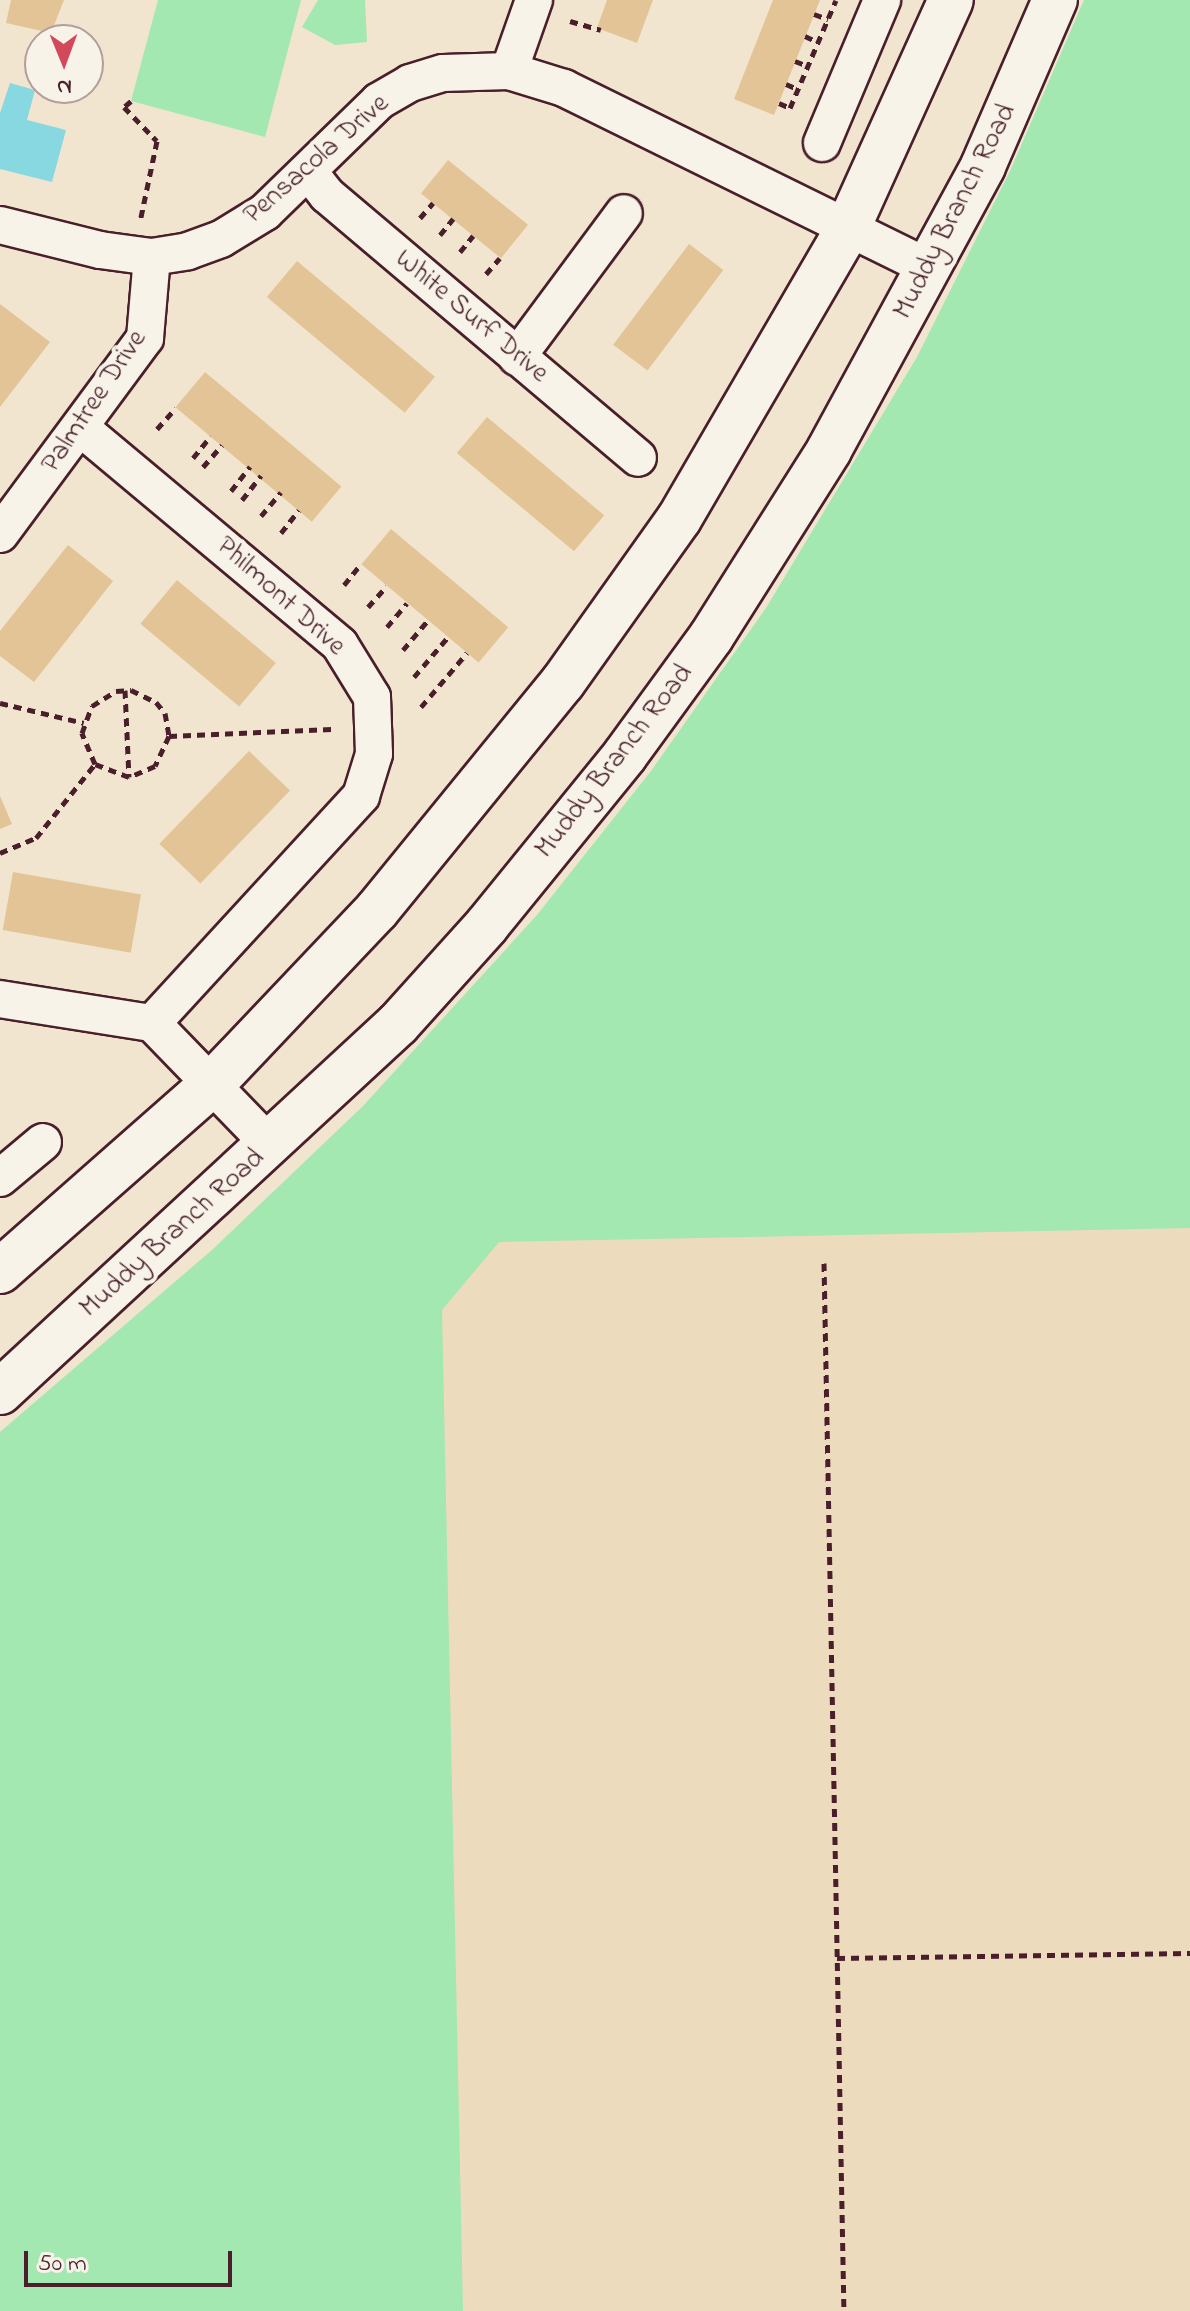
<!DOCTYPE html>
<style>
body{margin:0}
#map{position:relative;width:1190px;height:2311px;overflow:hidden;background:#f1e5cf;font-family:"Indie Flower",sans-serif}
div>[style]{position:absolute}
.built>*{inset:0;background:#eddbbe}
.green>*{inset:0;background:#a3e7b1}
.water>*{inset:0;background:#87d8e1}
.building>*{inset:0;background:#e3c496;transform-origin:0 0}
.path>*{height:5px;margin-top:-2.5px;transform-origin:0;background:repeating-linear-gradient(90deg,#4a1f2b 0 8px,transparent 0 14px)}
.roads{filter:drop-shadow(2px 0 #4a1f2b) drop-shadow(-2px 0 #4a1f2b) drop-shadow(0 2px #4a1f2b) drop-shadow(0 -2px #4a1f2b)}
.minor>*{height:36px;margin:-18px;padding:0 18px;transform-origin:18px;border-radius:18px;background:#f7f3e8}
.major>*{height:44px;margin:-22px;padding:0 22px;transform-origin:22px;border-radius:22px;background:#f7f3e8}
span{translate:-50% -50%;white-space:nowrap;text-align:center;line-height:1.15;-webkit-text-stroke:8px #f7f3e8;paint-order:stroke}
.street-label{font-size:28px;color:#4a1f2b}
.north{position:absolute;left:24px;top:24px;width:80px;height:80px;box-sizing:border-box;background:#f7f3e8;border:2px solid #b29e9c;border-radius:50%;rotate:179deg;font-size:22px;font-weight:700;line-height:32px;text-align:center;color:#4a1f2b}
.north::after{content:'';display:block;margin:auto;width:28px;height:36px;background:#d1495b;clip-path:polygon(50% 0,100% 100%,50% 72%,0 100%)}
.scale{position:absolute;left:24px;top:2251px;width:208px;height:36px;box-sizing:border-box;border:4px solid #4a1f2b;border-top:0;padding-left:10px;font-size:24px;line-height:28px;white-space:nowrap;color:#4a1f2b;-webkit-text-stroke:6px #f7f3e8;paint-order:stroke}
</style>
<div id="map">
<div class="built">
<div style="clip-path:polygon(1190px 0,1190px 2311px,0 2311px,0 1517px,429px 1126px)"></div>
</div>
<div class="green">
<div style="clip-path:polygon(158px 0,301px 0,265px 137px,131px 101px)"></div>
<div style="clip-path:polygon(318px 0,365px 0,367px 42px,335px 45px,302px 27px)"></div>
<div style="clip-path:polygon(1084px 0,1190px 0,1190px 1228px,499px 1242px,442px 1310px,463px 2311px,0 2311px,0 1432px,212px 1250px,363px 1106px,537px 915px,651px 771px,766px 608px,917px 357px,1010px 171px)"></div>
</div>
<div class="water">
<div style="clip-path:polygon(10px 83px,35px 90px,27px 120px,66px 130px,52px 182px,0 169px,0 113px)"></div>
</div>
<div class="building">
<div style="clip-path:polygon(11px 0,64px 0,51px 33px,6px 23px)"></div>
<div style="clip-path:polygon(607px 0,653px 0,637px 43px,597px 28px)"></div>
<div style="clip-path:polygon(773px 0,820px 0,774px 115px,734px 99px)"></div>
<div style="left:448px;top:160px;width:103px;height:43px;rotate:39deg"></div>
<div style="left:689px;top:244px;width:43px;height:126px;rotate:37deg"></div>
<div style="left:297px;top:261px;width:180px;height:47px;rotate:40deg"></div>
<div style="clip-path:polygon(0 304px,50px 342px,0 407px)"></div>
<div style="left:205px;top:372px;width:178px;height:46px;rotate:40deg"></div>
<div style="left:487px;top:417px;width:153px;height:47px;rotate:40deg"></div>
<div style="left:391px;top:529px;width:153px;height:46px;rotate:40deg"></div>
<div style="clip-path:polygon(68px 545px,113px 581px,34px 682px,0 656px,0 631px)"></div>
<div style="left:177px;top:580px;width:129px;height:57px;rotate:40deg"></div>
<div style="left:249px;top:751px;width:57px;height:129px;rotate:44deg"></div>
<div style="clip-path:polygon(0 796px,12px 824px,0 829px)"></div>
<div style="left:13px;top:872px;width:130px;height:59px;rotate:10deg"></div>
</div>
<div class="path">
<div style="left:814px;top:14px;width:15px;rotate:20deg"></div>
<div style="left:570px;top:21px;width:32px;rotate:16deg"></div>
<div style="left:805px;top:36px;width:14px;rotate:25deg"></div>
<div style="left:795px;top:61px;width:14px;rotate:21deg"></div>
<div style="left:786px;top:84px;width:13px;rotate:23deg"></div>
<div style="left:131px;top:101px;width:9px;rotate:139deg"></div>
<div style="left:124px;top:107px;width:47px;rotate:45.9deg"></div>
<div style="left:157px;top:141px;width:83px;rotate:101.9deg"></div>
<div style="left:779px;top:103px;width:12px;rotate:24deg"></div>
<div style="left:790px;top:108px;width:117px;rotate:-66.9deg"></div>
<div style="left:420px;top:218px;width:20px;rotate:-49deg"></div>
<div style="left:440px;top:235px;width:21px;rotate:-51deg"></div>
<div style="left:460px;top:252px;width:21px;rotate:-51deg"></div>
<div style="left:486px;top:274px;width:21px;rotate:-49deg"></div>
<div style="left:157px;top:429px;width:28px;rotate:-48deg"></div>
<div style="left:193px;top:458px;width:28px;rotate:-51deg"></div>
<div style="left:203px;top:467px;width:29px;rotate:-49deg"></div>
<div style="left:231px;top:491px;width:31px;rotate:-52deg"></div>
<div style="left:242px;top:500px;width:31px;rotate:-52deg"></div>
<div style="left:261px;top:516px;width:31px;rotate:-50deg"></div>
<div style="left:281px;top:533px;width:29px;rotate:-52deg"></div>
<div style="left:344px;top:585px;width:27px;rotate:-51deg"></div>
<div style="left:368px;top:607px;width:28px;rotate:-48deg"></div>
<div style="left:387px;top:627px;width:31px;rotate:-50deg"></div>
<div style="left:403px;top:650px;width:39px;rotate:-50deg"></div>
<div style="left:414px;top:677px;width:52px;rotate:-49.6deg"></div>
<div style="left:125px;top:690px;width:87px;rotate:87.4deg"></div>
<div style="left:0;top:703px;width:86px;rotate:13.4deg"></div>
<div style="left:421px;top:707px;width:71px;rotate:-49.6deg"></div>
<div style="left:169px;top:736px;width:33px;rotate:115deg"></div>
<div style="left:155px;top:766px;width:28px;rotate:157deg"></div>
<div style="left:129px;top:777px;width:36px;rotate:-159deg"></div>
<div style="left:95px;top:764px;width:34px;rotate:-113deg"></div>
<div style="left:82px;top:733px;width:29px;rotate:-70deg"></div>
<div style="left:92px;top:706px;width:28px;rotate:-32deg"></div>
<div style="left:116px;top:691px;width:15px;rotate:-4deg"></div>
<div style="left:131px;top:690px;width:28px;rotate:26deg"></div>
<div style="left:156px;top:702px;width:14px;rotate:51deg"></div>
<div style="left:165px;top:713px;width:23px;rotate:80deg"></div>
<div style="left:169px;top:736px;width:163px;rotate:-2.5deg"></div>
<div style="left:0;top:853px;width:39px;rotate:-23deg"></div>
<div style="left:36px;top:838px;width:95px;rotate:-51.4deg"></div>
<div style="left:824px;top:1263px;width:1048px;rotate:88.91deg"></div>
<div style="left:837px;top:1958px;width:353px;rotate:-0.8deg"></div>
</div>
<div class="roads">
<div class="minor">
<div style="left:509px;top:71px;width:75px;rotate:-70.6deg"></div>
<div style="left:822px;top:143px;width:155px;rotate:-67.2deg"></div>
<div style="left:309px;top:172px;width:29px;rotate:52deg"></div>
<div style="left:327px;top:195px;width:407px;rotate:40.2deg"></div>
<div style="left:0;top:225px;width:103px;rotate:14deg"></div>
<div style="left:100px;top:250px;width:52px;rotate:7.7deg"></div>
<div style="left:152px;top:257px;width:36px;rotate:-9deg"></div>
<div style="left:188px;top:251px;width:35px;rotate:-20deg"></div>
<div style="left:221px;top:239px;width:52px;rotate:-31.5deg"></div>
<div style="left:265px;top:212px;width:159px;rotate:-44.2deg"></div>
<div style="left:379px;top:101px;width:36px;rotate:-30deg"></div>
<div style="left:410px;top:83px;width:34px;rotate:-17deg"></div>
<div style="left:443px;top:73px;width:66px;rotate:-1.7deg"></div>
<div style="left:509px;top:71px;width:58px;rotate:17.2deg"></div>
<div style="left:564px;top:88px;width:408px;rotate:26.2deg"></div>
<div style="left:517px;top:357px;width:179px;rotate:-53.4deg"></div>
<div style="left:82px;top:429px;width:336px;rotate:39.9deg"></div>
<div style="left:340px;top:645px;width:61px;rotate:58.4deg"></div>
<div style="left:372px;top:697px;width:57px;rotate:88deg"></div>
<div style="left:374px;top:754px;width:44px;rotate:107.2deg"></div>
<div style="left:361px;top:796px;width:309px;rotate:132.6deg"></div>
<div style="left:0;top:534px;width:244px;rotate:-53.5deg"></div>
<div style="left:145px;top:338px;width:81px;rotate:-85.1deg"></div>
<div style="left:0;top:999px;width:154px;rotate:9deg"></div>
<div style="left:152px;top:1023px;width:171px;rotate:45.9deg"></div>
<div style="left:0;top:1178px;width:56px;rotate:-39.9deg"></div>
</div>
<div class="major">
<div style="left:0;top:1271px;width:281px;rotate:-41.4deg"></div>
<div style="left:211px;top:1085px;width:241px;rotate:-46.5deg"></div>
<div style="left:377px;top:910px;width:294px;rotate:-50.8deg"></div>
<div style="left:563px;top:682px;width:200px;rotate:-54.6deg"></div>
<div style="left:679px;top:519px;width:334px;rotate:-59.8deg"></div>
<div style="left:847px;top:230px;width:252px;rotate:-65.7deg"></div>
<div style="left:0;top:1392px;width:542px;rotate:-42.76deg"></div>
<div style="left:398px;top:1024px;width:133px;rotate:-48deg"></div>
<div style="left:487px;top:925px;width:219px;rotate:-50.9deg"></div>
<div style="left:625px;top:755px;width:146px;rotate:-53.9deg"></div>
<div style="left:711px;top:637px;width:221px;rotate:-57.7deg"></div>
<div style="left:829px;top:450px;width:323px;rotate:-61.5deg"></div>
<div style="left:983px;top:166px;width:181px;rotate:-66.6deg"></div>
</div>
</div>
<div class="street-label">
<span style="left:317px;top:160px;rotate:-41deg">Pensacola Drive</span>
<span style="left:956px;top:212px;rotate:-63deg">Muddy Branch Road</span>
<span style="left:471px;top:317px;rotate:40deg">White Surf Drive</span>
<span style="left:95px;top:402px;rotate:-56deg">Palmtree Drive</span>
<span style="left:280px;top:597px;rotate:42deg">Philmont Drive</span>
<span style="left:615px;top:762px;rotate:-52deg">Muddy Branch Road</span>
<span style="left:173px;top:1234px;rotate:-42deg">Muddy Branch Road</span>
</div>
<div class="north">N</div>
<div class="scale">50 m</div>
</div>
